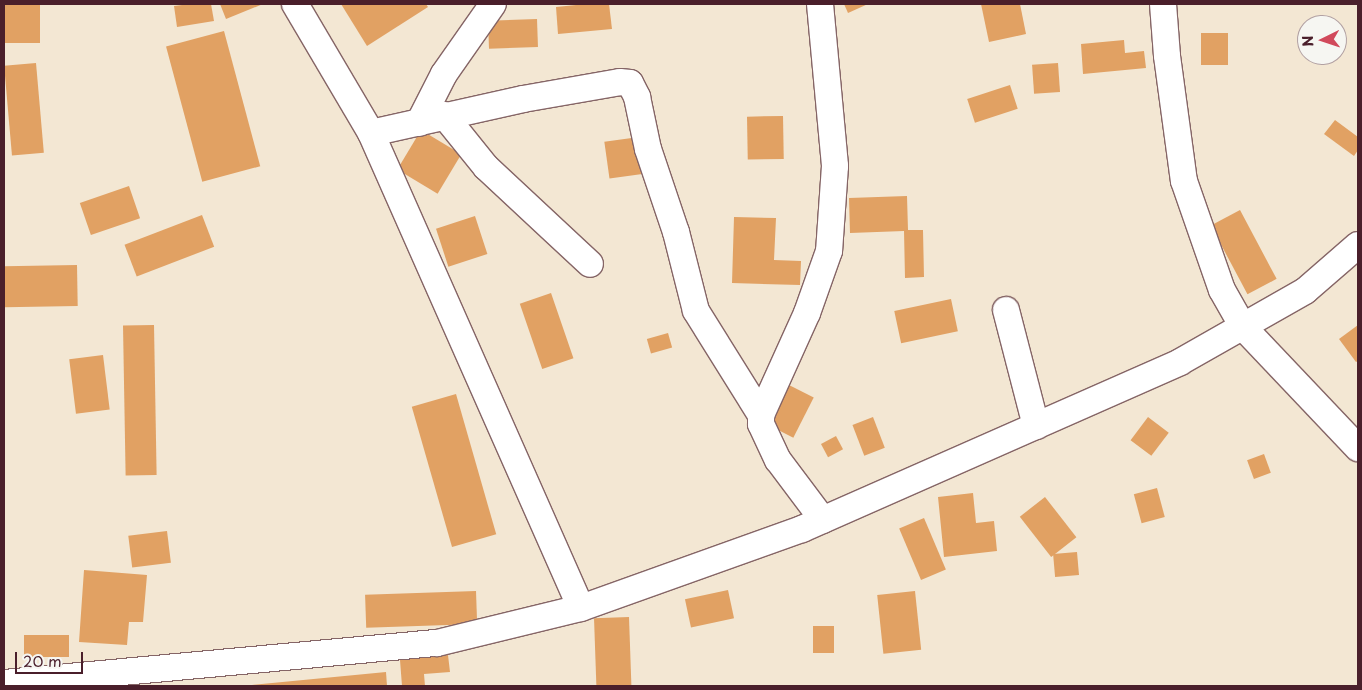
<!DOCTYPE html>
<style>
body{margin:0}
#map{position:relative;width:1362px;height:690px;overflow:hidden;background:#f3e7d3;font-family:"Playpen Sans",sans-serif}
div>[style]{position:absolute}
.building>*{inset:0;background:#e1a163;transform-origin:0 0}
.roads{filter:drop-shadow(1px 0 #856566) drop-shadow(-1px 0 #856566) drop-shadow(0 1px #856566) drop-shadow(0 -1px #856566)}
.minor>*{height:26px;margin:-13px;padding:0 13px;transform-origin:13px;border-radius:13px;background:#fff}
span{translate:-50% -50%;white-space:nowrap;text-align:center;line-height:1.15;-webkit-text-stroke:5px #f6f6f2;paint-order:stroke}
.frame{position:absolute;inset:0;border:5px solid #4a1f2b;pointer-events:none}
.north{position:absolute;left:1297px;top:15px;width:50px;height:50px;box-sizing:border-box;background:#f6f6f2;border:1px solid #b1a0a2;border-radius:50%;rotate:266deg;font-size:14px;font-weight:700;line-height:20px;text-align:center;color:#4a1f2b}
.north::after{content:'';display:block;margin:auto;width:18px;height:22px;background:#d1495b;clip-path:polygon(50% 0,100% 100%,50% 72%,0 100%)}
.scale{position:absolute;left:15px;top:652px;width:68px;height:22px;box-sizing:border-box;border:2px solid #4a1f2b;border-top:0;padding-left:6px;font-size:15px;line-height:18px;white-space:nowrap;color:#4a1f2b;-webkit-text-stroke:4px #f6f6f2;paint-order:stroke}
</style>
<div id="map">
<div class="building">
<div style="left:4px;top:4px;width:36px;height:39px"></div>
<div style="clip-path:polygon(190px 4px,211px 4px,214px 21px,177px 27px,174px 6px)"></div>
<div style="clip-path:polygon(220px 4px,263px 4px,226px 19px)"></div>
<div style="clip-path:polygon(341px 4px,426px 4px,428px 7px,367px 46px)"></div>
<div style="clip-path:polygon(586px 4px,609px 4px,612px 29px,558px 34px,556px 7px)"></div>
<div style="clip-path:polygon(844px 4px,868px 4px,848px 13px)"></div>
<div style="clip-path:polygon(981px 4px,1020px 4px,1026px 34px,989px 42px)"></div>
<div style="left:537px;top:19px;width:28px;height:49px;rotate:88deg"></div>
<div style="left:224px;top:31px;width:140px;height:60px;rotate:75deg"></div>
<div style="left:1201px;top:33px;width:27px;height:32px"></div>
<div style="clip-path:polygon(1124px 40px,1125px 53px,1144px 51px,1146px 68px,1083px 74px,1081px 44px)"></div>
<div style="left:36px;top:63px;width:90px;height:32px;rotate:85deg"></div>
<div style="left:1058px;top:63px;width:29px;height:26px;rotate:86deg"></div>
<div style="left:1010px;top:85px;width:25px;height:45px;rotate:72deg"></div>
<div style="left:783px;top:116px;width:43px;height:36px;rotate:89deg"></div>
<div style="clip-path:polygon(1335px 120px,1358px 137px,1358px 150px,1354px 156px,1324px 134px)"></div>
<div style="left:421px;top:130px;width:47px;height:46px;rotate:31deg"></div>
<div style="left:639px;top:137px;width:37px;height:35px;rotate:82deg"></div>
<div style="left:129px;top:186px;width:34px;height:52px;rotate:71deg"></div>
<div style="clip-path:polygon(907px 196px,908px 230px,923px 230px,924px 277px,905px 278px,904px 231px,850px 233px,849px 198px)"></div>
<div style="left:1240px;top:210px;width:78px;height:33px;rotate:62deg"></div>
<div style="left:202px;top:215px;width:34px;height:83px;rotate:69deg"></div>
<div style="left:475px;top:216px;width:40px;height:41px;rotate:72deg"></div>
<div style="clip-path:polygon(734px 217px,776px 218px,774px 260px,801px 261px,800px 285px,732px 283px)"></div>
<div style="left:77px;top:265px;width:41px;height:73px;rotate:89deg"></div>
<div style="left:551px;top:293px;width:69px;height:33px;rotate:71deg"></div>
<div style="left:951px;top:299px;width:33px;height:58px;rotate:78deg"></div>
<div style="left:154px;top:325px;width:150px;height:31px;rotate:89deg"></div>
<div style="clip-path:polygon(1358px 325px,1358px 361px,1356px 362px,1339px 339px)"></div>
<div style="left:668px;top:333px;width:15px;height:22px;rotate:74deg"></div>
<div style="left:103px;top:355px;width:55px;height:34px;rotate:83deg"></div>
<div style="left:787px;top:384px;width:30px;height:45px;rotate:27deg"></div>
<div style="left:456px;top:394px;width:146px;height:46px;rotate:74deg"></div>
<div style="left:873px;top:417px;width:33px;height:22px;rotate:69deg"></div>
<div style="left:1148px;top:417px;width:26px;height:29px;rotate:37deg"></div>
<div style="left:836px;top:436px;width:15px;height:17px;rotate:62deg"></div>
<div style="left:1264px;top:454px;width:20px;height:18px;rotate:70deg"></div>
<div style="left:1157px;top:488px;width:30px;height:24px;rotate:75deg"></div>
<div style="clip-path:polygon(973px 493px,976px 523px,994px 521px,997px 551px,944px 557px,938px 497px)"></div>
<div style="left:1045px;top:497px;width:51px;height:32px;rotate:52deg"></div>
<div style="left:924px;top:518px;width:56px;height:27px;rotate:67deg"></div>
<div style="left:167px;top:531px;width:32px;height:39px;rotate:83deg"></div>
<div style="left:1077px;top:552px;width:23px;height:24px;rotate:85deg"></div>
<div style="clip-path:polygon(84px 570px,147px 575px,143px 622px,129px 622px,127px 645px,79px 642px)"></div>
<div style="left:728px;top:590px;width:29px;height:44px;rotate:78deg"></div>
<div style="left:476px;top:591px;width:33px;height:111px;rotate:88deg"></div>
<div style="left:915px;top:591px;width:59px;height:38px;rotate:84deg"></div>
<div style="left:629px;top:617px;width:69px;height:35px;rotate:88deg"></div>
<div style="left:834px;top:626px;width:27px;height:21px;rotate:90deg"></div>
<div style="left:69px;top:635px;width:22px;height:45px;rotate:90deg"></div>
<div style="clip-path:polygon(448px 655px,450px 672px,424px 674px,425px 686px,402px 686px,400px 660px)"></div>
<div style="clip-path:polygon(386px 672px,387px 686px,252px 686px,252px 685px)"></div>
</div>
<div class="roads">
<div class="minor">
<div style="left:295px;top:4px;width:150px;rotate:59.5deg"></div>
<div style="left:371px;top:133px;width:519px;rotate:66.15deg"></div>
<div style="left:820px;top:4px;width:163px;rotate:84.7deg"></div>
<div style="left:835px;top:166px;width:85px;rotate:94deg"></div>
<div style="left:829px;top:251px;width:66px;rotate:109.5deg"></div>
<div style="left:807px;top:313px;width:112px;rotate:114.3deg"></div>
<div style="left:761px;top:415px;width:9px;rotate:90deg"></div>
<div style="left:761px;top:424px;width:40px;rotate:65deg"></div>
<div style="left:778px;top:460px;width:75px;rotate:53.1deg"></div>
<div style="left:1163px;top:4px;width:52px;rotate:85.6deg"></div>
<div style="left:1167px;top:56px;width:126px;rotate:82.3deg"></div>
<div style="left:1184px;top:181px;width:115px;rotate:70.8deg"></div>
<div style="left:1222px;top:290px;width:43px;rotate:60.4deg"></div>
<div style="left:1243px;top:327px;width:167px;rotate:46.5deg"></div>
<div style="left:444px;top:115px;width:67px;rotate:51.1deg"></div>
<div style="left:486px;top:167px;width:142px;rotate:43deg"></div>
<div style="left:419px;top:123px;width:55px;rotate:-63deg"></div>
<div style="left:444px;top:74px;width:85px;rotate:-55deg"></div>
<div style="left:371px;top:133px;width:156px;rotate:-12.6deg"></div>
<div style="left:523px;top:99px;width:98px;rotate:-9.9deg"></div>
<div style="left:620px;top:82px;width:10px;rotate:6deg"></div>
<div style="left:630px;top:83px;width:16px;rotate:63deg"></div>
<div style="left:637px;top:97px;width:53px;rotate:78.1deg"></div>
<div style="left:648px;top:149px;width:88px;rotate:71.4deg"></div>
<div style="left:676px;top:232px;width:81px;rotate:75.8deg"></div>
<div style="left:696px;top:311px;width:123px;rotate:58deg"></div>
<div style="left:1006px;top:310px;width:120px;rotate:75.5deg"></div>
<div style="left:4px;top:683px;width:435px;rotate:-5.3deg"></div>
<div style="left:437px;top:643px;width:148px;rotate:-13.7deg"></div>
<div style="left:581px;top:608px;width:235px;rotate:-19.7deg"></div>
<div style="left:802px;top:529px;width:413px;rotate:-23.8deg"></div>
<div style="left:1180px;top:362px;width:144px;rotate:-29.6deg"></div>
<div style="left:1305px;top:291px;width:70px;rotate:-41deg"></div>
</div>
</div>
<div class="frame"></div>
<div class="north">N</div>
<div class="scale">20 m</div>
</div>
